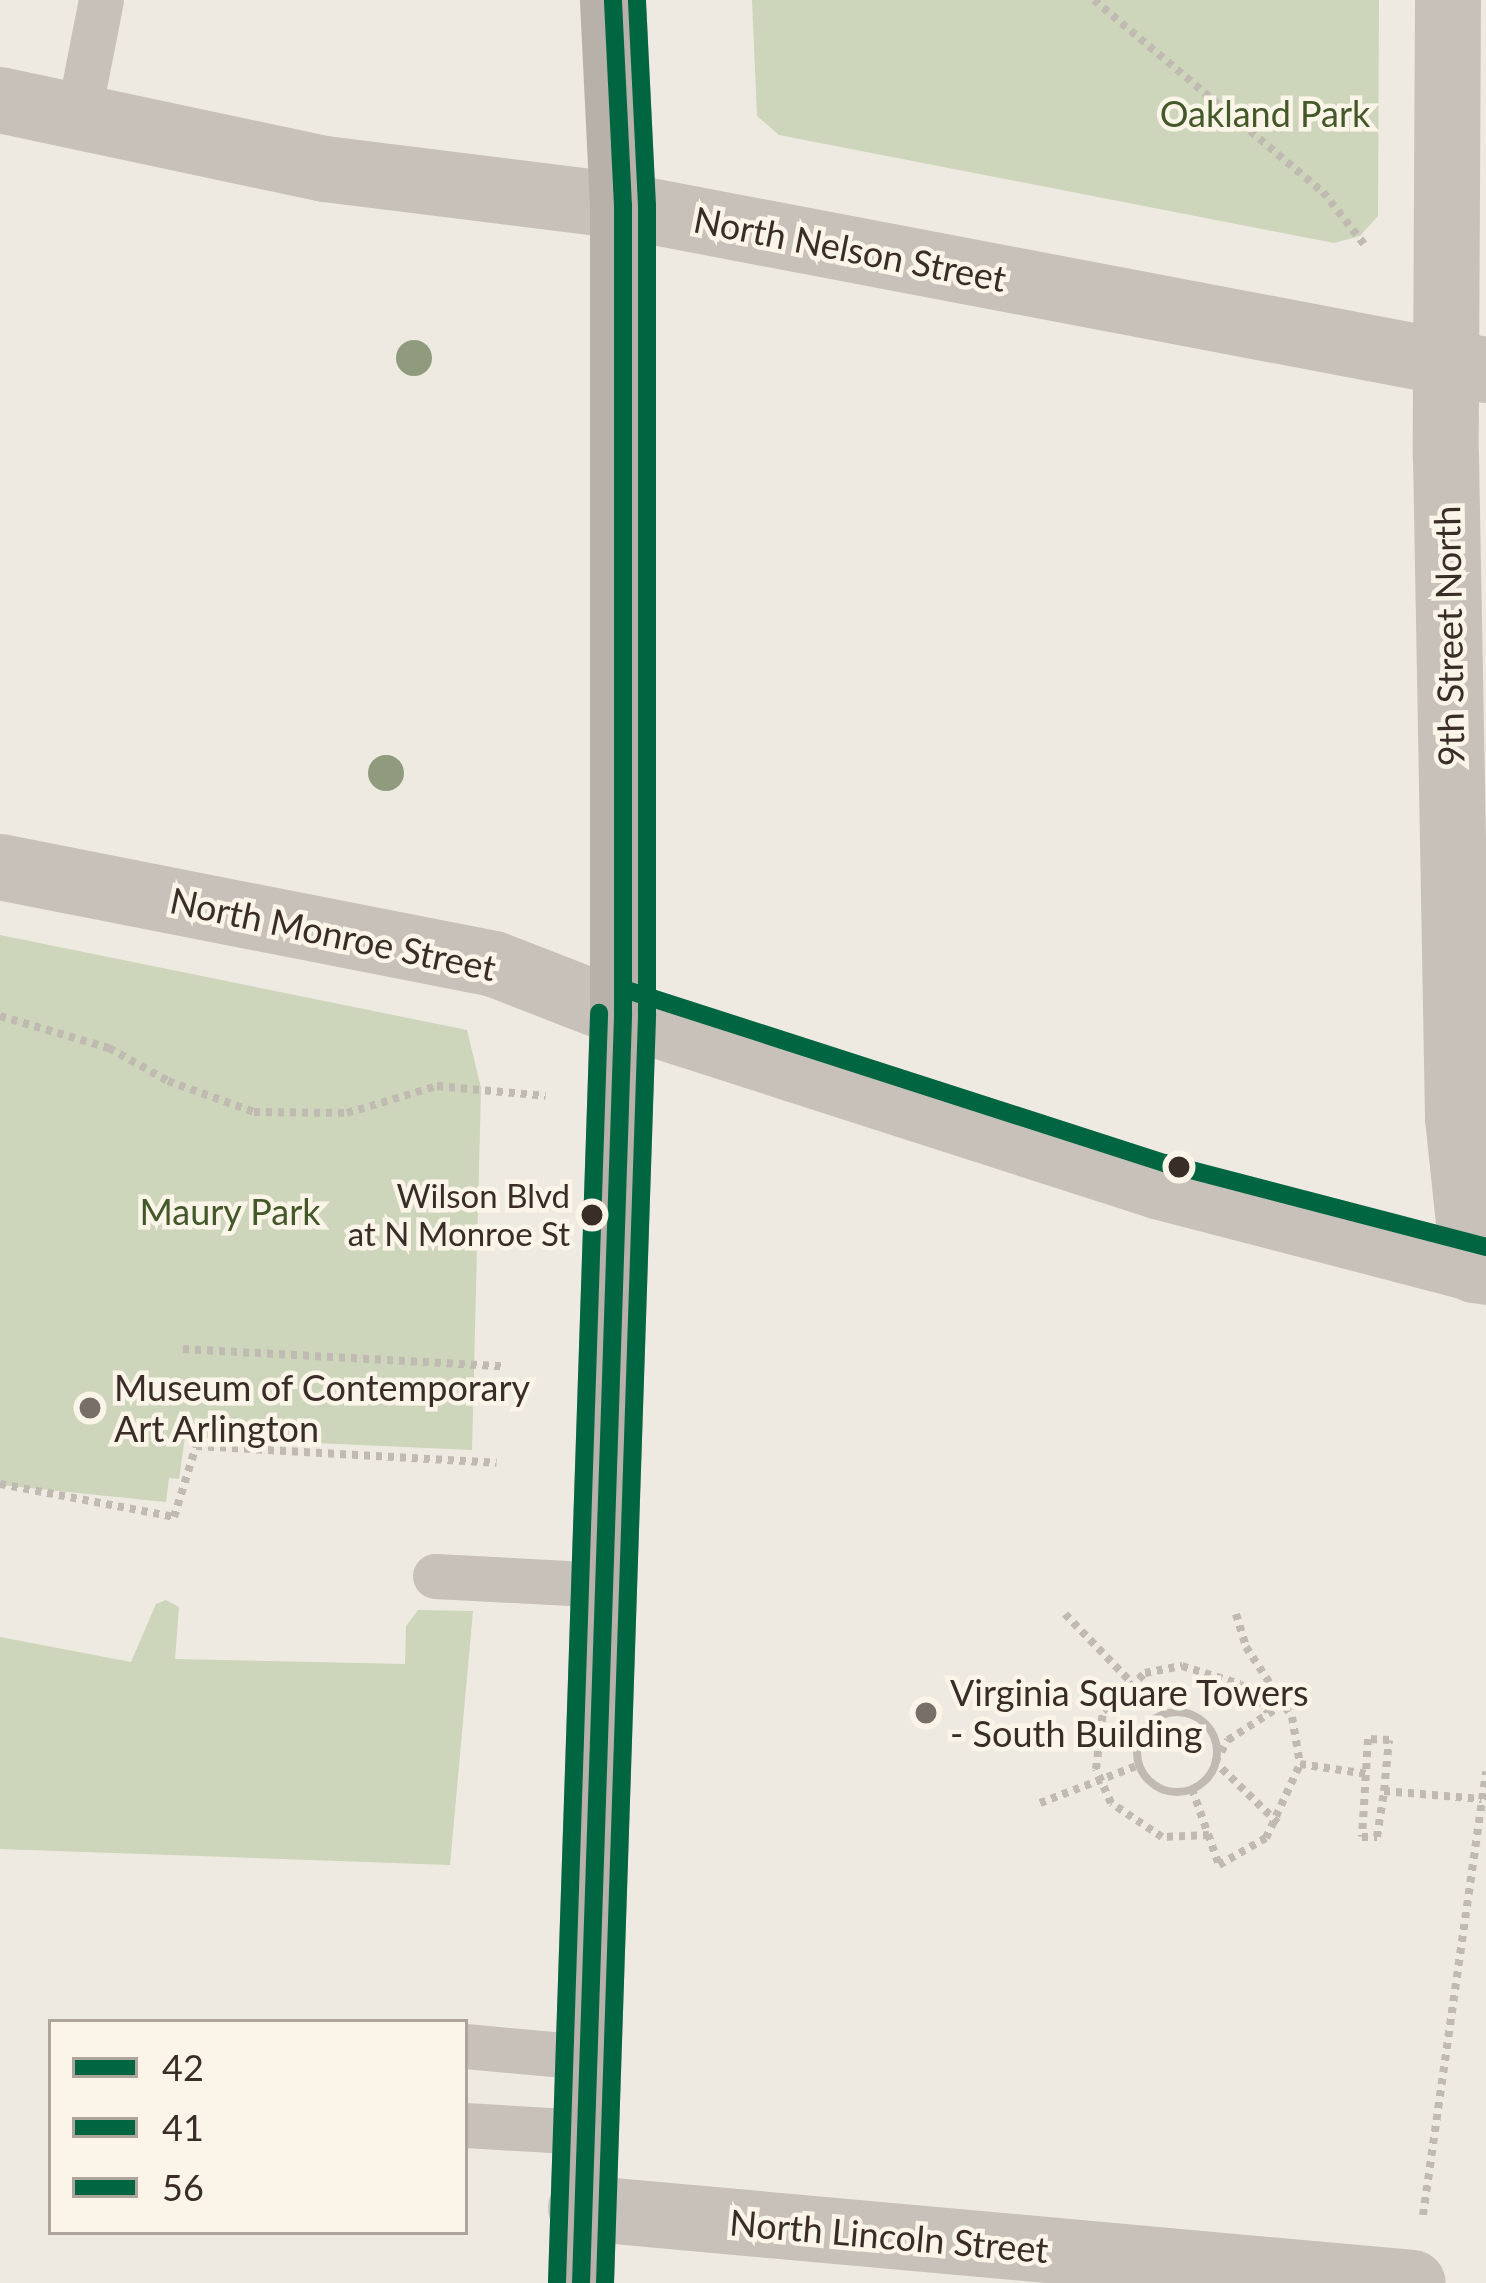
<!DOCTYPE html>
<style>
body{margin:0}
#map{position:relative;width:1486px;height:2283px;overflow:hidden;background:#eeeae1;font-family:Lato,sans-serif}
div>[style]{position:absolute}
.green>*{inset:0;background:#cdd5ba}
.path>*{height:8px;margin-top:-4px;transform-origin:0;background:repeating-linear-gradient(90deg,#c0bab2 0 6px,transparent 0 12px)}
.path>.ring{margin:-4px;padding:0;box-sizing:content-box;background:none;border:8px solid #c0bab2;border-radius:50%}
.lane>*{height:45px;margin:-22.5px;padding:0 22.5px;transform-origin:22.5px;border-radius:22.5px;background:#c7c1ba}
.street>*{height:66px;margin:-33px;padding:0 33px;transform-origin:33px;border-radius:33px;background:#c7c1ba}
.secondary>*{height:66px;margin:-33px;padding:0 33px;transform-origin:33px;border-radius:33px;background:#b8b1aa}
.bus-1>*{height:18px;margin:-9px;padding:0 9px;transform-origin:9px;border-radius:9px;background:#006641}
.bus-2>*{height:18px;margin:-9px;padding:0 9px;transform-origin:9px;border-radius:9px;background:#006641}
.bus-3>*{height:18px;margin:-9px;padding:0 9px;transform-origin:9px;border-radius:9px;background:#006641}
.trees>*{width:36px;height:36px;margin:-18px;border-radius:50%;background:#909a7c}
.dots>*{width:33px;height:33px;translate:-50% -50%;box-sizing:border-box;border:6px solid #fbf4e8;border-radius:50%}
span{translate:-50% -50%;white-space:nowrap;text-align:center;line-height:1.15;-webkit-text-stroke:9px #fbf4e8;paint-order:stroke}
.bus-label{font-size:33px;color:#382e27}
.right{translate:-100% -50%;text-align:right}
.park-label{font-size:36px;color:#435929}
.street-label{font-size:36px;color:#382e27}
.poi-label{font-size:36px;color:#382e27}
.left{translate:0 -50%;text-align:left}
.legend{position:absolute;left:48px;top:2019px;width:420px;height:216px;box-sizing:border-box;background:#fbf4e8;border:3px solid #ada59b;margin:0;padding:15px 21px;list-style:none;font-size:36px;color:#382e27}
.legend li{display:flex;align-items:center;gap:24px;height:60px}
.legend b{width:60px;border:3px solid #ada59b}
</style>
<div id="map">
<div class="green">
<div style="clip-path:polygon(752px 0,1379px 0,1378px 216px,1360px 236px,1334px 243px,779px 135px,757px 116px)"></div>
<div style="clip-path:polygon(0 935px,467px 1030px,481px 1088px,472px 1450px,185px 1437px,179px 1479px,169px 1478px,166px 1502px,0 1485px)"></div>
<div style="clip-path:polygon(166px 1600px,179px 1607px,175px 1659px,405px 1664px,406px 1626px,418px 1610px,473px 1611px,450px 1865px,0 1849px,0 1637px,131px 1662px,156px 1604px)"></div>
</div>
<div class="path">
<div style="left:1094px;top:0;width:299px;rotate:40deg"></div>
<div style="left:1323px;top:192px;width:71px;rotate:51.8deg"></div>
<div style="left:0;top:1016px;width:114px;rotate:16.4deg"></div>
<div style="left:109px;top:1048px;width:68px;rotate:29.2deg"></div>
<div style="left:168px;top:1081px;width:91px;rotate:19.8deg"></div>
<div style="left:254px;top:1112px;width:93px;rotate:0.6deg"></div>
<div style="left:347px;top:1113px;width:94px;rotate:-16.7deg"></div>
<div style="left:437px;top:1086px;width:109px;rotate:5.2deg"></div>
<div style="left:183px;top:1349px;width:319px;rotate:3.1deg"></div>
<div style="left:0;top:1484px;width:177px;rotate:10.7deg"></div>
<div style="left:174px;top:1517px;width:74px;rotate:-72.8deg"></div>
<div style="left:196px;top:1446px;width:301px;rotate:3.2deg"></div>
<div style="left:1065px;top:1614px;width:95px;rotate:45.9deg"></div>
<div style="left:1236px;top:1614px;width:34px;rotate:73deg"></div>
<div style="left:1246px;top:1647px;width:84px;rotate:56.7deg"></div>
<div style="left:1292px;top:1717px;width:48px;rotate:80.3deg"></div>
<div class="ring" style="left:1137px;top:1712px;width:72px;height:72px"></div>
<div style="left:1192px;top:1789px;width:81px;rotate:70.4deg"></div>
<div style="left:1219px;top:1865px;width:54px;rotate:-29.9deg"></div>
<div style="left:1266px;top:1838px;width:81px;rotate:-65.3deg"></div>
<div style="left:1300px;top:1764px;width:68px;rotate:8.5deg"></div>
<div style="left:1384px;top:1791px;width:51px;rotate:-84.4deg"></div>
<div style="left:1389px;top:1740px;width:21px;rotate:-177deg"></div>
<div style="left:1368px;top:1739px;width:98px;rotate:93.5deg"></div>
<div style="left:1362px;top:1837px;width:15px"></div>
<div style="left:1377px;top:1837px;width:47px;rotate:-81.3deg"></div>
<div style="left:1384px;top:1791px;width:98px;rotate:4.7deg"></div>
<div style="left:1040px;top:1803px;width:106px;rotate:-21deg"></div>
<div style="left:1278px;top:1823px;width:88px;rotate:-135.9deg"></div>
<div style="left:1215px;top:1762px;width:26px;rotate:-59deg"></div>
<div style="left:1228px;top:1740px;width:68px;rotate:-33deg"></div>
<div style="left:1209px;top:1835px;width:47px;rotate:177.6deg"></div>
<div style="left:1162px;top:1837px;width:61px;rotate:-146.3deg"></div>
<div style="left:1111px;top:1803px;width:37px;rotate:-114deg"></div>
<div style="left:1096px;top:1769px;width:58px;rotate:-83.1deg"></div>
<div style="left:1103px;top:1711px;width:57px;rotate:-42.1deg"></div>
<div style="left:1145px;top:1673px;width:38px;rotate:-11deg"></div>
<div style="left:1182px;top:1666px;width:61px;rotate:17.2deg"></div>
<div style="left:1240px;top:1684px;width:39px;rotate:44deg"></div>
<div style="left:1423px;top:2215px;width:448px;rotate:-81.9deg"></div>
</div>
<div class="lane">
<div style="left:78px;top:117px;width:119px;rotate:-78.9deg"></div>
<div style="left:435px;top:1576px;width:169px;rotate:3deg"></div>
<div style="left:465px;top:2046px;width:122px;rotate:5.2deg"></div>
<div style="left:465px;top:2125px;width:119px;rotate:3.4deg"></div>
</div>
<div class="street">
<div style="left:1448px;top:0;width:456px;rotate:90.3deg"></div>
<div style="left:1446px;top:456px;width:662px;rotate:88.96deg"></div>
<div style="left:1458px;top:1118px;width:153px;rotate:84deg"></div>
<div style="left:0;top:100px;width:332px;rotate:12deg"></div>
<div style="left:325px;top:169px;width:300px;rotate:7.1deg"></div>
<div style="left:623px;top:206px;width:878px;rotate:10.76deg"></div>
<div style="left:0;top:867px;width:503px;rotate:11.11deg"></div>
<div style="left:494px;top:964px;width:138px;rotate:21.2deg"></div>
<div style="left:623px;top:1014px;width:561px;rotate:17.85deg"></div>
<div style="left:1157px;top:1186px;width:340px;rotate:14.6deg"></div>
<div style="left:581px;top:2208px;width:835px;rotate:5.15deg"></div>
</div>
<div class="secondary">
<div style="left:581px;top:2283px;width:1270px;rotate:-88.1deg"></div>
<div style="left:623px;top:1014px;width:808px;rotate:-90deg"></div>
<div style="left:623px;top:206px;width:206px;rotate:-92.8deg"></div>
</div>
<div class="bus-1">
<div style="left:581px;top:2283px;width:1270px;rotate:-88.1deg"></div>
<div style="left:623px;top:1014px;width:808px;rotate:-90deg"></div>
<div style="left:623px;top:206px;width:206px;rotate:-92.8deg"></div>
</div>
<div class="bus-2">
<div style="left:605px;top:2283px;width:1270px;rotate:-88.1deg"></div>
<div style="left:647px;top:1014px;width:808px;rotate:-90deg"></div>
<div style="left:647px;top:206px;width:206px;rotate:-92.8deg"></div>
</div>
<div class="bus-3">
<div style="left:630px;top:991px;width:561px;rotate:17.85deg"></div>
<div style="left:1164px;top:1163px;width:333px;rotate:14.6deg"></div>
<div style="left:557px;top:2282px;width:1270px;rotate:-88.1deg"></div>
</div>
<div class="trees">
<div style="left:414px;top:358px"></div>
<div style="left:386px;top:773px"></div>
</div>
<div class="dots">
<div style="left:1179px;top:1167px;background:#382e27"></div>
<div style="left:592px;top:1215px;background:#382e27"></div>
<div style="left:90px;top:1408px;background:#787068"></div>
<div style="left:926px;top:1713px;background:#787068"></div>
</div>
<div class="bus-label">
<span class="right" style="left:570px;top:1215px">Wilson Blvd<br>at N Monroe St</span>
</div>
<div class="park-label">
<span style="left:1265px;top:114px">Oakland Park</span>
<span style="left:230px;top:1212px">Maury Park</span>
</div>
<div class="street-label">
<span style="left:850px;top:249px;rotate:11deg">North Nelson Street</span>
<span style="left:1449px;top:636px;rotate:-91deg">9th Street North</span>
<span style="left:333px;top:934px;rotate:12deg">North Monroe Street</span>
<span style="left:889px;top:2236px;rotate:5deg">North Lincoln Street</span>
</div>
<div class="poi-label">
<span class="left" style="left:114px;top:1408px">Museum of Contemporary<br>Art Arlington</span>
<span class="left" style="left:950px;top:1713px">Virginia Square Towers<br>- South Building</span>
</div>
<ul class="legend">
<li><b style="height:15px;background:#006641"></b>42</li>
<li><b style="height:15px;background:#006641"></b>41</li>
<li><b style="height:15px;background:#006641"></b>56</li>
</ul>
</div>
